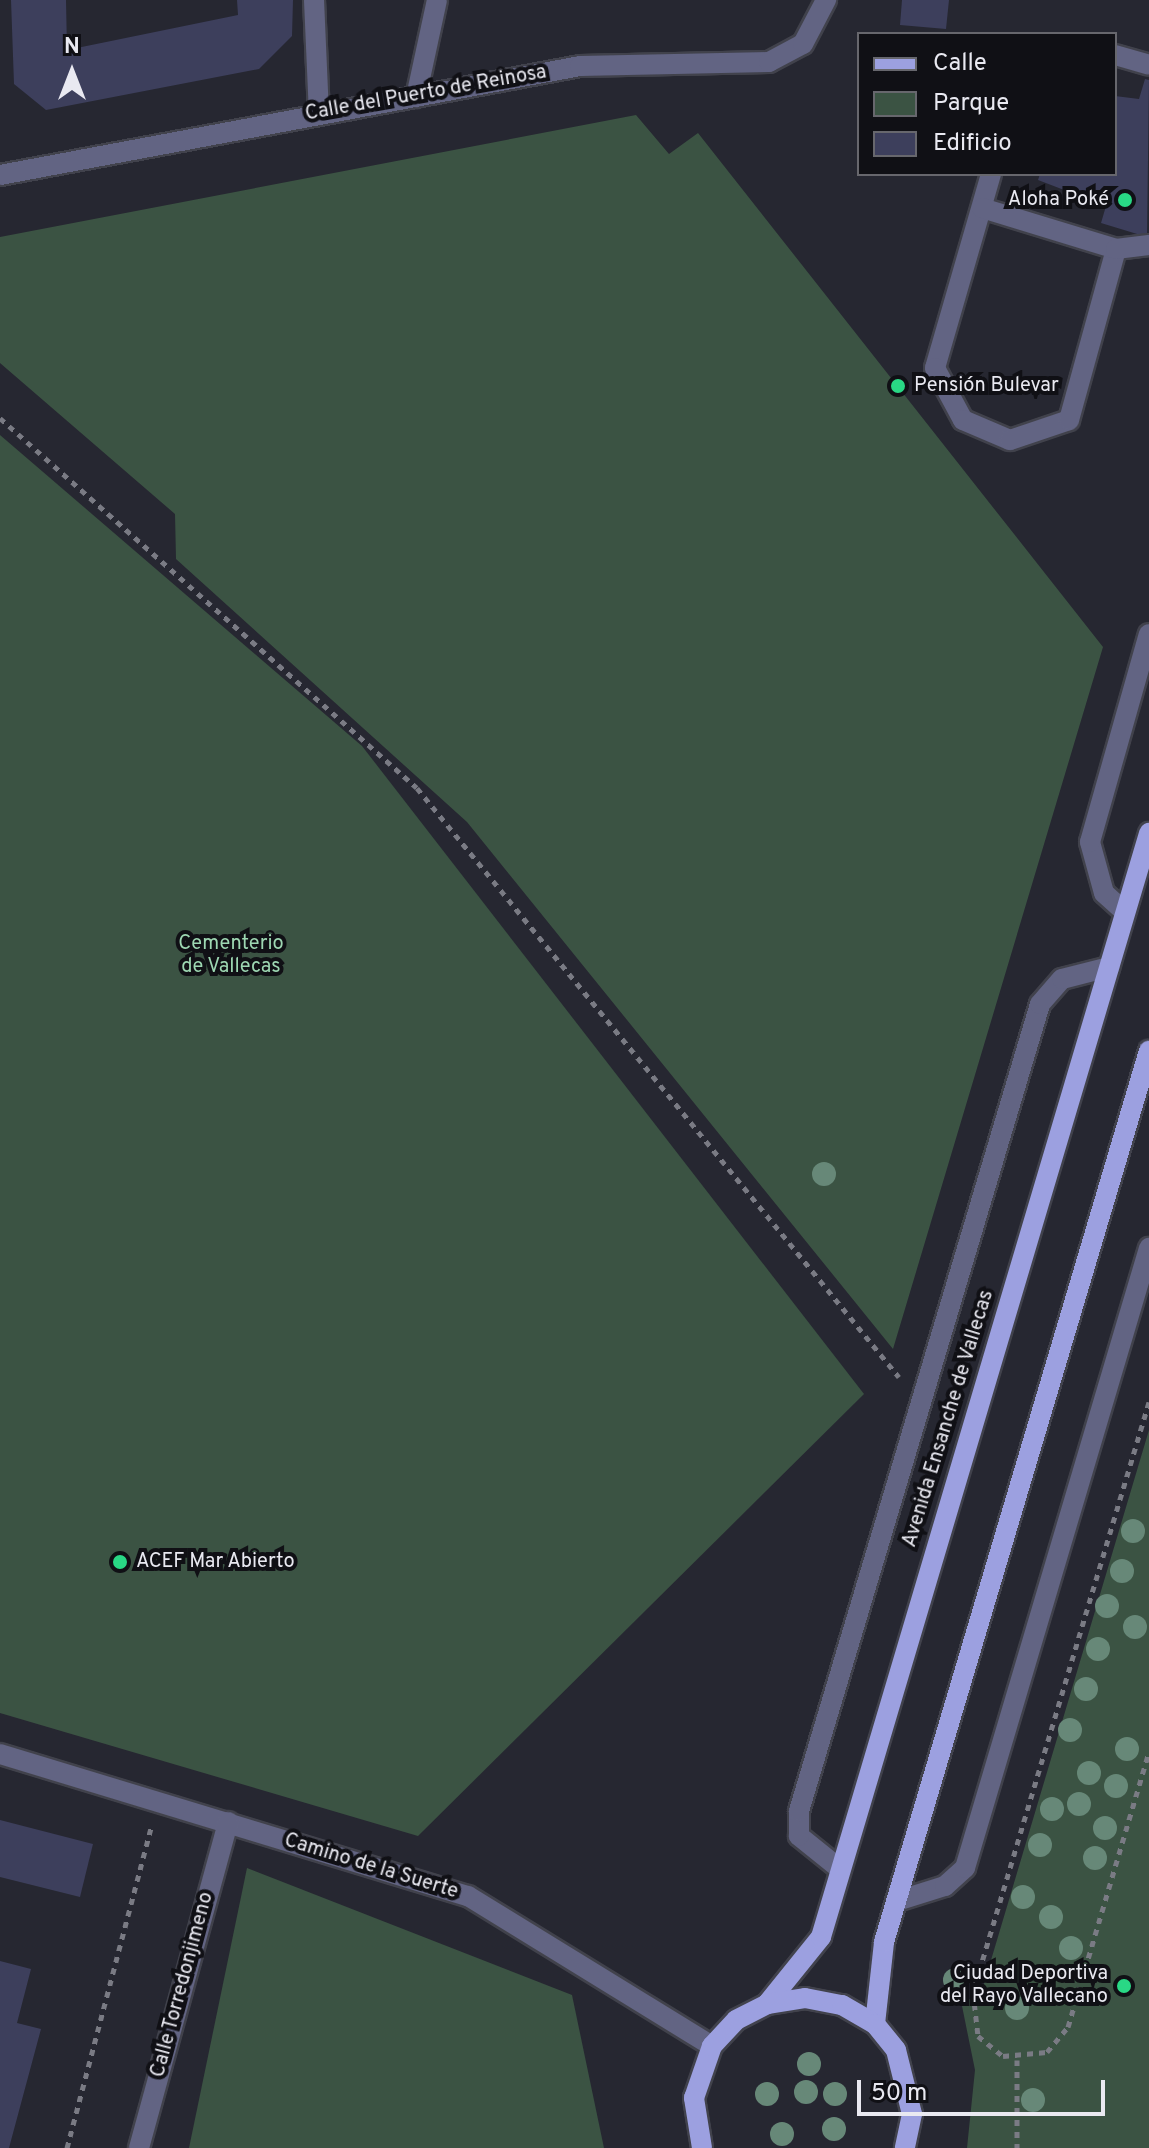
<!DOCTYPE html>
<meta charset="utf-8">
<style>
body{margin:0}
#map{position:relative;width:1149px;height:2148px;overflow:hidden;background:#262731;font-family:Overpass,sans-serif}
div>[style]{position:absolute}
.green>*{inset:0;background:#3b5343}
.building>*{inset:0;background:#3d3f5c}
.path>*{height:5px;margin-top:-2.5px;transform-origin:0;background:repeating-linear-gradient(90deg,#7a7b84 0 6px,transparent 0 12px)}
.roads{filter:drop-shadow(2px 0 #41424c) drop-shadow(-2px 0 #41424c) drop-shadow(0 2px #41424c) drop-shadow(0 -2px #41424c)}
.minor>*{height:20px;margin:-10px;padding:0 10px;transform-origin:10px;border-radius:10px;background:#626483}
.major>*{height:20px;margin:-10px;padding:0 10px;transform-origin:10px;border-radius:10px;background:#9ca0e0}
.trees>*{width:24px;height:24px;margin:-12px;border-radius:50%;background:#678878}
.dots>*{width:22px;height:22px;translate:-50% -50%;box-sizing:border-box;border:4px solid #101015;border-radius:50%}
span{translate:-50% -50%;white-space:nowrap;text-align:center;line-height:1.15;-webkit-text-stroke:8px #101015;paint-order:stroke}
.street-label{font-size:20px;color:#e9e9f1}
.poi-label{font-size:20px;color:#e9e9f1}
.right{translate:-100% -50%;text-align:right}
.left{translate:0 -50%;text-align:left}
.park-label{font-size:20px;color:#9dd7b2}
.legend{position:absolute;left:857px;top:32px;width:260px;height:144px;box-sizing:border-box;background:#101015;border:2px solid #67676d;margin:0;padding:10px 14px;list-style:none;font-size:24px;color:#e9e9f1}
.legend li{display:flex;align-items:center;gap:16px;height:40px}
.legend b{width:40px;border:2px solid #67676d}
.north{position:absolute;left:32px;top:32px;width:80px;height:80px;-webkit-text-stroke:6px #101015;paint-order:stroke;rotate:0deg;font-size:22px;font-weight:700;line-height:32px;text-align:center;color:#e9e9f1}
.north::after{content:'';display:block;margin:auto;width:28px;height:36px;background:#e9e9f1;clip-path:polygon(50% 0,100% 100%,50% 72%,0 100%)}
.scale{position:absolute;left:857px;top:2080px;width:248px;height:36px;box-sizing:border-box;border:4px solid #e9e9f1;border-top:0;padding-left:10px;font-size:24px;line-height:28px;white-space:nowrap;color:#e9e9f1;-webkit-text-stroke:6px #101015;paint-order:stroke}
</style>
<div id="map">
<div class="green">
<div style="clip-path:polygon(636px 115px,669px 154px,698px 133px,1103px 647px,893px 1349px,467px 822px,176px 559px,175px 514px,0 363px,0 237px)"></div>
<div style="clip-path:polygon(0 435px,362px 746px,864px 1394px,418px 1836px,0 1713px)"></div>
<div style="clip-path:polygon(1149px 1430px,1149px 2148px,967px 2148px,975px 2070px,962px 2006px,983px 1987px)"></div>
<div style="clip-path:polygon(247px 1868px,572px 1995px,604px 2148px,189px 2148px)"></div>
</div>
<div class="building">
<div style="clip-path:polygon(11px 0,66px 0,67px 50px,238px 15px,237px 0,293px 0,292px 36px,259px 69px,46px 110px,14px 84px)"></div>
<div style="clip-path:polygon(902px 0,949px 0,946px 29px,900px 25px)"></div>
<div style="clip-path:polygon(1145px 79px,1149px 80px,1147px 237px,1101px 223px,1106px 206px,1038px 180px,1040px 174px,1115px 174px,1115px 96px,1139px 99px)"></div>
<div style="clip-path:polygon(0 1820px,93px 1844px,80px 1897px,0 1877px)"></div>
<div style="clip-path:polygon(0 1961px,31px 1969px,17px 2023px,41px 2029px,9px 2148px,0 2148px)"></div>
</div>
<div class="path">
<div style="left:0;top:418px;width:557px;rotate:41.58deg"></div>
<div style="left:417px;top:788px;width:761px;rotate:50.71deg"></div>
<div style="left:1149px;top:1402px;width:616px;rotate:106.61deg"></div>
<div style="left:973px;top:1992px;width:44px;rotate:83.5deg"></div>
<div style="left:978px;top:2036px;width:32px;rotate:39deg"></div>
<div style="left:1003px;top:2056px;width:44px;rotate:-5.2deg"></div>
<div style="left:1047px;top:2052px;width:33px;rotate:-50deg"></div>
<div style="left:1068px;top:2027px;width:287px;rotate:-73.6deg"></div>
<div style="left:1017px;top:2060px;width:88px;rotate:90deg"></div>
<div style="left:67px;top:2148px;width:332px;rotate:-75.3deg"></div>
</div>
<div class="roads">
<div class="minor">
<div style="left:314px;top:0;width:113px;rotate:87.5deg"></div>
<div style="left:1115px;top:55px;width:35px;rotate:16deg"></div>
<div style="left:416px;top:97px;width:99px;rotate:-77.8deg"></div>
<div style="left:991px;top:174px;width:202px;rotate:106.1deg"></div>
<div style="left:935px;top:368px;width:59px;rotate:61.7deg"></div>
<div style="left:963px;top:420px;width:51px;rotate:23.1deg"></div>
<div style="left:1010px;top:440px;width:62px;rotate:-18.7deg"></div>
<div style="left:1069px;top:420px;width:177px;rotate:-74.6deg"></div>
<div style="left:0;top:175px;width:590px;rotate:-10.64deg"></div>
<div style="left:580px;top:66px;width:189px;rotate:-1.2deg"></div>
<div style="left:769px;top:62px;width:38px;rotate:-28deg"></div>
<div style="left:803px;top:44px;width:50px;rotate:-62.4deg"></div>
<div style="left:982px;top:208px;width:140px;rotate:17deg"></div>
<div style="left:1116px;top:249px;width:33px;rotate:-7deg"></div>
<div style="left:1125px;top:912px;width:28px;rotate:-138deg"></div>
<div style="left:1104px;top:893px;width:53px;rotate:-105.4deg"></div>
<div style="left:1090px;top:842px;width:216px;rotate:-74.2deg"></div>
<div style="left:0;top:1754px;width:489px;rotate:16.9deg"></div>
<div style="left:468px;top:1896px;width:286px;rotate:31.6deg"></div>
<div style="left:840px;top:1869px;width:53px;rotate:-141.2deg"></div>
<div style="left:799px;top:1836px;width:25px;rotate:-90deg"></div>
<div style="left:799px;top:1811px;width:842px;rotate:-73.37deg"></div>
<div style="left:1040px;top:1004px;width:33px;rotate:-49deg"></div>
<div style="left:1062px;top:979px;width:49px;rotate:-14.3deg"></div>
<div style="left:897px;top:1901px;width:50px;rotate:-17.4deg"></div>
<div style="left:945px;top:1886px;width:27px;rotate:-42deg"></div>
<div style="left:965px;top:1868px;width:647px;rotate:-73.47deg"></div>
<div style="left:139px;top:2148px;width:338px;rotate:-74.7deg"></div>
</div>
<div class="major">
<div style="left:767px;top:2004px;width:86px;rotate:-51.1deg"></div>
<div style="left:821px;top:1937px;width:1152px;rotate:-73.45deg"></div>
<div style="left:875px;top:2024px;width:82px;rotate:-83.7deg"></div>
<div style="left:884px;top:1942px;width:930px;rotate:-73.44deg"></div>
<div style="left:702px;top:2148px;width:51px;rotate:-99.1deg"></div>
<div style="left:694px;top:2098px;width:55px;rotate:-70.9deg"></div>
<div style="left:712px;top:2046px;width:35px;rotate:-47deg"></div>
<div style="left:736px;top:2020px;width:35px;rotate:-27deg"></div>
<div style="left:767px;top:2004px;width:38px;rotate:-9deg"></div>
<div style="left:805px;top:1998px;width:38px;rotate:11deg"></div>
<div style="left:842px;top:2005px;width:38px;rotate:30deg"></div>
<div style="left:875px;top:2024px;width:33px;rotate:51deg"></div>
<div style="left:896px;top:2050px;width:66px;rotate:76deg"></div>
<div style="left:912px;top:2114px;width:35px;rotate:102deg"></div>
</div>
</div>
<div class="trees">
<div style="left:824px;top:1174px"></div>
<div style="left:1133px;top:1531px"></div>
<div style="left:1122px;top:1571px"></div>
<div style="left:1107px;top:1606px"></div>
<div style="left:1135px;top:1627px"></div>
<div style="left:1098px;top:1649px"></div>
<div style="left:1086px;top:1689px"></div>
<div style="left:1070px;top:1730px"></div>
<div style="left:1127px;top:1749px"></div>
<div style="left:1089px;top:1773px"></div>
<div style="left:1116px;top:1786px"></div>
<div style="left:1079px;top:1804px"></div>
<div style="left:1052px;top:1809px"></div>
<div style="left:1105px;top:1828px"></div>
<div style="left:1040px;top:1845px"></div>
<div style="left:1095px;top:1858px"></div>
<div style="left:1023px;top:1897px"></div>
<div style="left:1051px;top:1917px"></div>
<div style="left:1071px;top:1948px"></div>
<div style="left:955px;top:1980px"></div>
<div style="left:1017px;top:2008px"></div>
<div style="left:809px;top:2064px"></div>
<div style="left:806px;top:2092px"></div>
<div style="left:767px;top:2094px"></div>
<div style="left:835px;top:2094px"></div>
<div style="left:1033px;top:2100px"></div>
<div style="left:834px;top:2129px"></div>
<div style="left:782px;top:2134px"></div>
</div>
<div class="dots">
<div style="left:1125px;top:200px;background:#29d885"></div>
<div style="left:898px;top:386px;background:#29d885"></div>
<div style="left:120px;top:1562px;background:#29d885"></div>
<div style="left:1124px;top:1986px;background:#29d885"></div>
</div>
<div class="street-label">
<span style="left:426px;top:94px;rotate:-10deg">Calle del Puerto de Reinosa</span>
<span style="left:949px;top:1419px;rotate:-73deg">Avenida Ensanche de Vallecas</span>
<span style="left:371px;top:1867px;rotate:17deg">Camino de la Suerte</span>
<span style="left:183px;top:1985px;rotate:-75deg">Calle Torredonjimeno</span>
</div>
<div class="poi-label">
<span class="right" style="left:1109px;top:200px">Aloha Poké</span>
<span class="left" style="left:914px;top:386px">Pensión Bulevar</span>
<span class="left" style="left:136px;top:1562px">ACEF Mar Abierto</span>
<span class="right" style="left:1108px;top:1986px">Ciudad Deportiva<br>del Rayo Vallecano</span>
</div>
<div class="park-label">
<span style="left:231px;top:956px">Cementerio<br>de Vallecas</span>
</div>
<ul class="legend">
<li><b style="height:10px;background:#9ca0e0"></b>Calle</li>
<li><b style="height:22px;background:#3b5343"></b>Parque</li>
<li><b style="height:22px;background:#3d3f5c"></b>Edificio</li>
</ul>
<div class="north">N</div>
<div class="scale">50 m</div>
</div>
